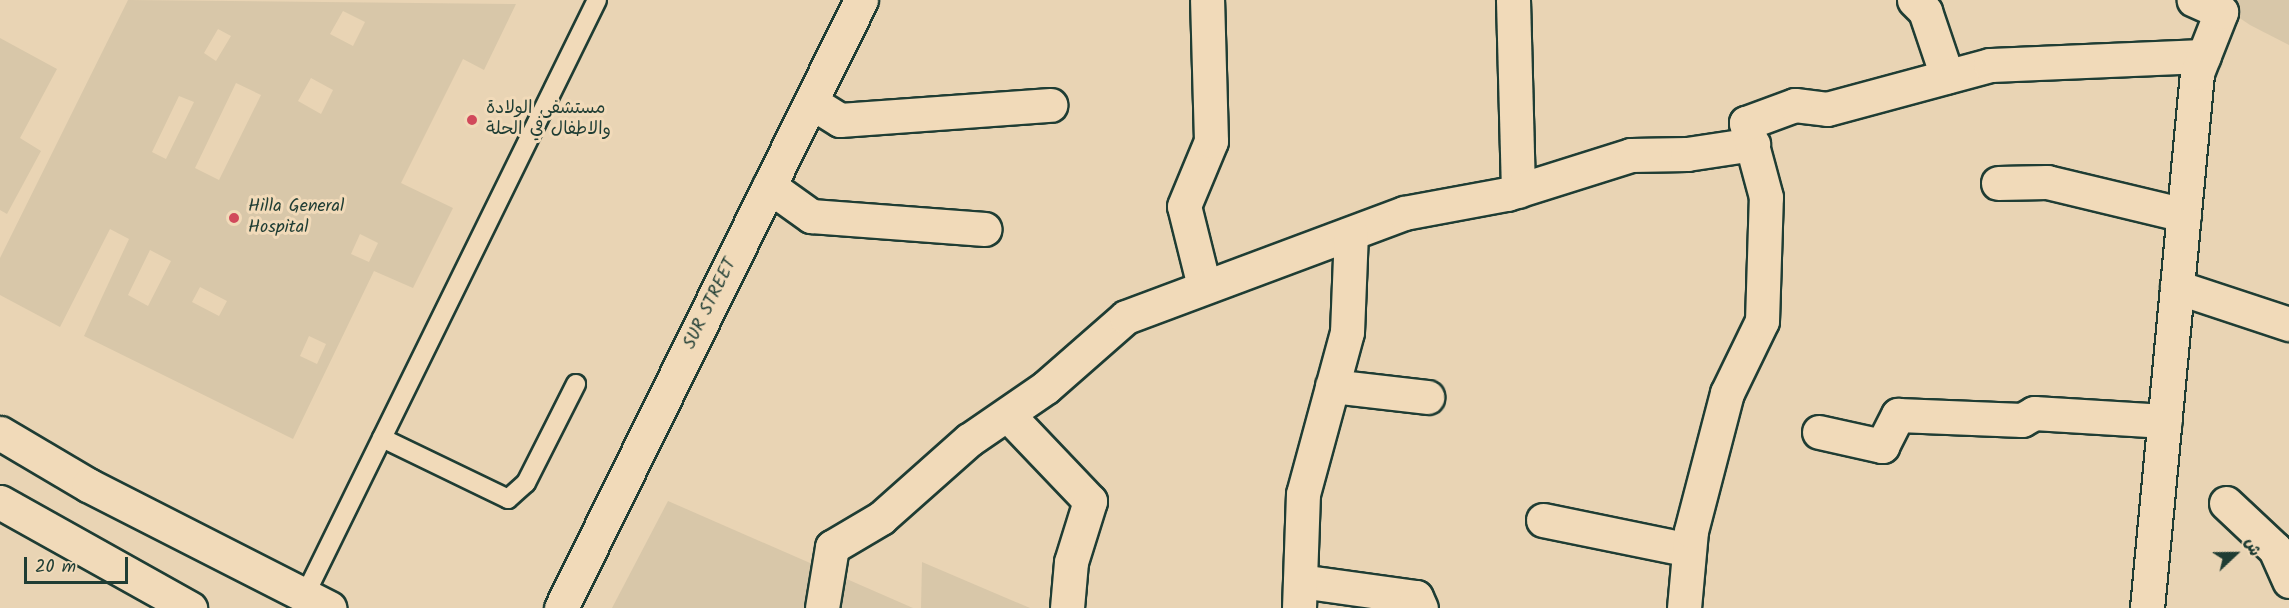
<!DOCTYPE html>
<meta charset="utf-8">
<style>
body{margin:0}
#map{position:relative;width:2289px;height:608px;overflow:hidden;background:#e9d4b4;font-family:Kalam,"Playpen Sans Arabic",sans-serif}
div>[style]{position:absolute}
.built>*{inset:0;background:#d8c7a9}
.roads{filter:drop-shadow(2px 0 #1f3d34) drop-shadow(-2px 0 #1f3d34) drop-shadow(0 2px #1f3d34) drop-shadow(0 -2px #1f3d34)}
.lane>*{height:18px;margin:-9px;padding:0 9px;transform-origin:9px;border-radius:9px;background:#f1dab9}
.street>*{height:33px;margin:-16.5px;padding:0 16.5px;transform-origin:16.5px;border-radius:16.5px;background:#f1dab9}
.secondary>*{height:33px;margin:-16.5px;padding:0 16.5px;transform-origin:16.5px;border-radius:16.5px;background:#f1dab9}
.primary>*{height:33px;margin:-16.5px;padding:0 16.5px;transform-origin:16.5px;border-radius:16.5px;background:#f1dab9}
.dots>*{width:16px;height:16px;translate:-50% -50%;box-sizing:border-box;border:3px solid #f1dab9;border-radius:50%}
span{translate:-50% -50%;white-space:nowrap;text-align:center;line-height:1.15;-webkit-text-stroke:6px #f1dab9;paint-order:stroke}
.poi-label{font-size:18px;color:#1f3d34}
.left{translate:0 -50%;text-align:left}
.street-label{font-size:18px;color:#1f3d34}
.north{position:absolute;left:2205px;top:524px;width:60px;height:60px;-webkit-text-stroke:4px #f1dab9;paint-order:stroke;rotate:68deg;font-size:16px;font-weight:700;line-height:24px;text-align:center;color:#1f3d34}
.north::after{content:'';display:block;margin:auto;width:21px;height:27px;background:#1f3d34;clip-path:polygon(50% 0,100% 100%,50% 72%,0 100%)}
.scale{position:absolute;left:24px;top:557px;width:104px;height:27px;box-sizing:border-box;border:3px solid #1f3d34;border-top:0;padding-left:8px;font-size:18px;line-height:21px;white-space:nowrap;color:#1f3d34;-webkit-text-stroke:4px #f1dab9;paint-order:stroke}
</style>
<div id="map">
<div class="built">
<div style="clip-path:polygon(evenodd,128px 0,516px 4px,484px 70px,463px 59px,401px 183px,453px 208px,413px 288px,374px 271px,293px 439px,84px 336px,129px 239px,110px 229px,60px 327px,0 295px,0 258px,128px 0,343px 11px,365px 22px,353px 46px,330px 34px,343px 11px,128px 0,218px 29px,231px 36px,216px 61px,204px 53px,218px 29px,128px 0,311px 78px,333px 90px,321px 114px,298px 101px,311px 78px,128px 0,236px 83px,261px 95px,219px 180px,195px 168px,236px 83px,128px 0,179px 96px,194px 102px,166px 159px,152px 152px,179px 96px,128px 0,360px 234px,378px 243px,369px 262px,351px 254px,360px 234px,128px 0,150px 250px,171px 261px,148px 306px,128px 295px,150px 250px,128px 0,200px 287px,227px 301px,219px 316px,192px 302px,200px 287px,128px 0,309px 336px,326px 344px,317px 364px,300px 356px,309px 336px)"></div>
<div style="clip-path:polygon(2213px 0,2289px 0,2289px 45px,2250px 25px)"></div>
<div style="clip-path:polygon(0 38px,57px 69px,20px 138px,41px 151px,7px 214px,0 210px)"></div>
<div style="clip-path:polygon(668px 501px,913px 608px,612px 608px)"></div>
<div style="clip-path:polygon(922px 562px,1030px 608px,921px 608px)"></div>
</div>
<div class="roads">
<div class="lane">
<div style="left:382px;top:438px;width:140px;rotate:25.8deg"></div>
<div style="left:508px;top:499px;width:24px;rotate:-42deg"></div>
<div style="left:526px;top:483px;width:111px;rotate:-63.2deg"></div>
<div style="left:303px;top:599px;width:667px;rotate:-63.86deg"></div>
</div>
<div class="street">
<div style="left:1513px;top:0;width:191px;rotate:88.5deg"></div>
<div style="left:1914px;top:0;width:16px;rotate:45deg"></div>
<div style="left:1925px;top:11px;width:69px;rotate:71.3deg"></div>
<div style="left:811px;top:102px;width:34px;rotate:32deg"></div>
<div style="left:840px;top:120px;width:211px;rotate:-4.1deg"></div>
<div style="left:1998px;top:183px;width:49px;rotate:-1.2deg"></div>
<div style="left:2047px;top:182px;width:141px;rotate:13.5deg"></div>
<div style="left:769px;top:186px;width:52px;rotate:35.5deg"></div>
<div style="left:811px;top:216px;width:174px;rotate:4.3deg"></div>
<div style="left:1204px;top:286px;width:82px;rotate:-104deg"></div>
<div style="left:1184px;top:206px;width:70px;rotate:-67.4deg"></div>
<div style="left:1211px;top:141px;width:141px;rotate:-91.6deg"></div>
<div style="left:2177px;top:287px;width:118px;rotate:18.3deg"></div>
<div style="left:1332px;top:386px;width:96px;rotate:6.6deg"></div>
<div style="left:1008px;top:415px;width:119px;rotate:46.4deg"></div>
<div style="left:1090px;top:501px;width:64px;rotate:107.3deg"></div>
<div style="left:1071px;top:562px;width:46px;rotate:95deg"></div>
<div style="left:1819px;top:432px;width:65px;rotate:12.5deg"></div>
<div style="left:1882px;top:446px;width:35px;rotate:-63deg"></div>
<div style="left:1898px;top:415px;width:124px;rotate:2.3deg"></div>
<div style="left:2022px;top:420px;width:14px;rotate:-30deg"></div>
<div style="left:2034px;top:413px;width:131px;rotate:3.5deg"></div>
<div style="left:2226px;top:503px;width:67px;rotate:43.2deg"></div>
<div style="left:2275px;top:549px;width:35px;rotate:66deg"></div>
<div style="left:1543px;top:520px;width:149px;rotate:11.6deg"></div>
<div style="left:1300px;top:581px;width:117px;rotate:7.9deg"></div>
<div style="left:1416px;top:597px;width:12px;rotate:66deg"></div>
<div style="left:822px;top:608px;width:62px;rotate:-80.7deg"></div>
<div style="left:832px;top:547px;width:57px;rotate:-30.6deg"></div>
<div style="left:881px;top:518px;width:118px;rotate:-41.6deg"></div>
<div style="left:969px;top:440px;width:93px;rotate:-34.5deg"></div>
<div style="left:1046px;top:387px;width:106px;rotate:-41.2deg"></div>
<div style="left:1126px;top:317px;width:297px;rotate:-20.5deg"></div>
<div style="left:1404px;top:213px;width:105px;rotate:-10.5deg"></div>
<div style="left:1507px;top:194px;width:130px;rotate:-17.5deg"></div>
<div style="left:1631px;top:155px;width:56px;rotate:-1deg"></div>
<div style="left:1687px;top:154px;width:67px;rotate:-8.6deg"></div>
<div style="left:1299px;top:608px;width:114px;rotate:-88deg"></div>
<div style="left:1303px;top:494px;width:168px;rotate:-74.8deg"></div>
<div style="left:1347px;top:332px;width:98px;rotate:-87.7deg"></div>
<div style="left:1684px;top:608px;width:77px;rotate:-84.8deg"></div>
<div style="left:1691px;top:531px;width:143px;rotate:-75.4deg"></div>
<div style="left:1727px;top:393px;width:80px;rotate:-64.1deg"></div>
<div style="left:1762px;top:321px;width:124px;rotate:-88.2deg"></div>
<div style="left:1766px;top:197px;width:77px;rotate:-105.1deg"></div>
<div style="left:1746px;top:123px;width:52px;rotate:-20.2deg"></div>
<div style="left:1795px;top:105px;width:32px;rotate:7deg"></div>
<div style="left:1827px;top:109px;width:169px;rotate:-15.1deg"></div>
<div style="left:1990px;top:65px;width:214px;rotate:-2.4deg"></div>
<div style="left:2147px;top:608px;width:537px;rotate:-84.66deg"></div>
<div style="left:2197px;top:73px;width:66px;rotate:-68.5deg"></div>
<div style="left:2221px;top:12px;width:30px;rotate:-156deg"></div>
</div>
<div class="secondary">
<div style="left:561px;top:608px;width:678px;rotate:-63.74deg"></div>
</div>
<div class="primary">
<div style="left:0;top:433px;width:102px;rotate:30.6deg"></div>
<div style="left:88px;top:485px;width:271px;rotate:27deg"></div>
<div style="left:0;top:502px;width:218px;rotate:29.2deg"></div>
</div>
</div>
<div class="dots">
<div style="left:472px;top:120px;background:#d1495b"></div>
<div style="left:234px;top:218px;background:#d1495b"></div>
</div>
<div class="poi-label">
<span class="left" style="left:486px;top:120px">مستشفى الولادة<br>والاطفال في الحلة</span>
<span class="left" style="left:248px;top:218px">Hilla General<br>Hospital</span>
</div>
<div class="street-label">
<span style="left:711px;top:304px;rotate:-64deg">SUR STREET</span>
</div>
<div class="north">ش</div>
<div class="scale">20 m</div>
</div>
